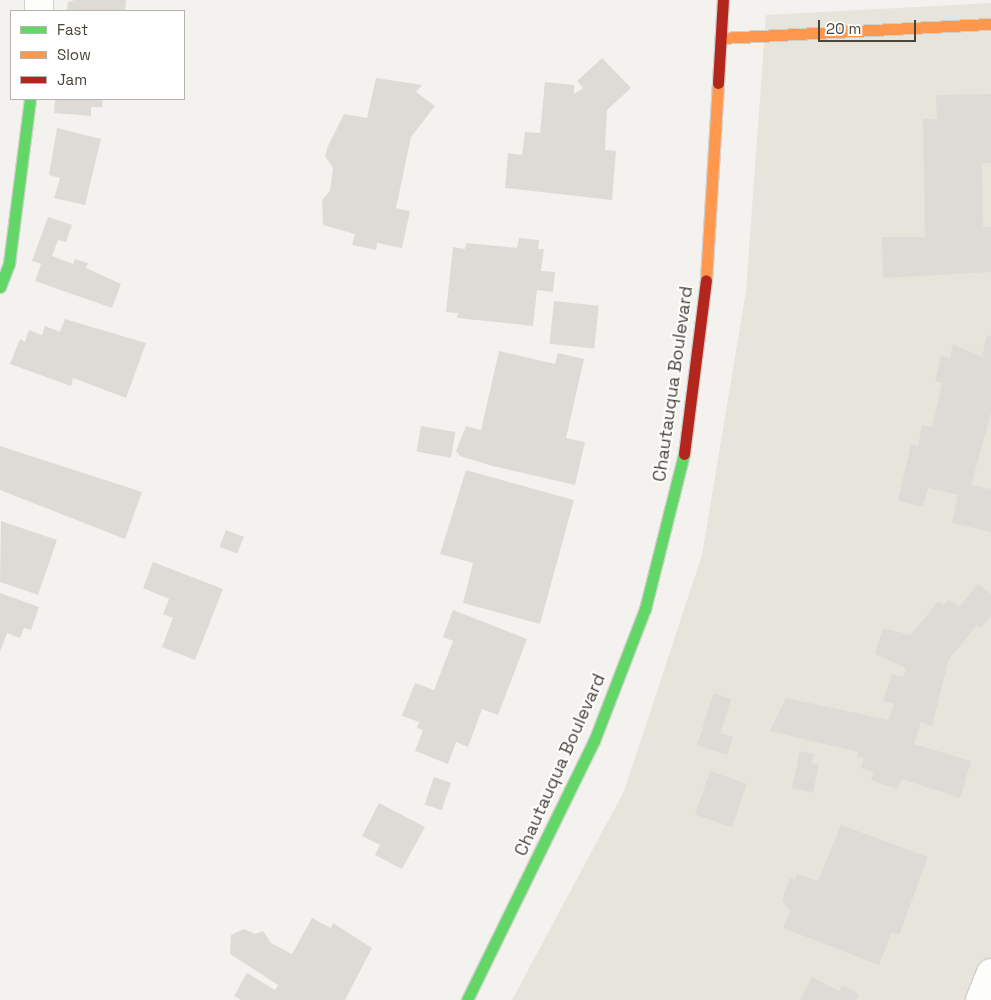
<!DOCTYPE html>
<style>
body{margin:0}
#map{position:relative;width:991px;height:1000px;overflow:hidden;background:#f4f2ee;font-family:"Space Grotesk",sans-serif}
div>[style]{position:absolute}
.residential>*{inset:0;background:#e7e4dc}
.building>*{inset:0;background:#dedbd6;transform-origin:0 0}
.roads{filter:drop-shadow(1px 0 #d2d0cb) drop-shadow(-1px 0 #d2d0cb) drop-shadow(0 1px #d2d0cb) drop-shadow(0 -1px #d2d0cb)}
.street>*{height:28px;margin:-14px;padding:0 14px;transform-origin:14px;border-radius:14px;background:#fdfdfc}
.fast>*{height:11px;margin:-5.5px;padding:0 5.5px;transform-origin:5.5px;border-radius:5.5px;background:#63d668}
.slow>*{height:11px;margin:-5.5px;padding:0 5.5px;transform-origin:5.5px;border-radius:5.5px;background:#ff974d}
.jam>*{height:11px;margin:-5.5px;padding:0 5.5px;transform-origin:5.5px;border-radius:5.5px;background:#b3261e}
span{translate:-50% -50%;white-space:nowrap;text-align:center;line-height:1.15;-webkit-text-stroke:4px #fff;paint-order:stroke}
.street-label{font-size:18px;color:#4b4439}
.legend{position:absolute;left:10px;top:10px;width:175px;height:90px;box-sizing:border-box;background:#fff;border:1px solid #b7b4b0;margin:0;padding:6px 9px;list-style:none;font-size:15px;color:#4b4439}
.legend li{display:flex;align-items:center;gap:10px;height:25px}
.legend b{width:25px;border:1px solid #b7b4b0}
.scale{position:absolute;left:818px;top:20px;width:98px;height:22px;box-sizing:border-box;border:2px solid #4b4439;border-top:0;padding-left:6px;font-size:15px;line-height:18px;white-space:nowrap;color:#4b4439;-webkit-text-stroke:4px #fff;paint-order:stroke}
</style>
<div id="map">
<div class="residential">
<div style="clip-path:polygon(991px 3px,991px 1000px,512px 1000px,624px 791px,702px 555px,746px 291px,766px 15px)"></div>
</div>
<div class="building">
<div style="clip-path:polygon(75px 0,126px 0,125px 11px,67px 11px,68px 2px)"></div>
<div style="clip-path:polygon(602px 58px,631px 88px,607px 110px,605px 150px,616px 151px,612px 200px,505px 188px,508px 153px,522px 155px,525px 132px,540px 133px,545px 82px,574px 85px,574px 94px,583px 88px,577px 81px)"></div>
<div style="clip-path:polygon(376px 78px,422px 85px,416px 92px,435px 106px,411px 137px,396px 208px,410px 211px,402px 248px,377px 243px,376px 250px,352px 245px,355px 234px,323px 225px,322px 200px,330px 191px,333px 168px,325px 156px,328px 146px,344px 114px,367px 118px)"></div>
<div style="clip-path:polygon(991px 94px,991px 163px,982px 163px,983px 227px,991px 227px,991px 272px,883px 278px,882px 237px,925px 237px,923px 119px,937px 119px,936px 95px)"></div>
<div style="clip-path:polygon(55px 99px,103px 99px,102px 107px,91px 107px,91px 116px,54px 113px)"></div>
<div style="clip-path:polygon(57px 128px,101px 139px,85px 205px,54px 198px,60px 178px,49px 175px)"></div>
<div style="clip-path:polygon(48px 217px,72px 225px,66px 242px,58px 240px,52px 256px,73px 264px,75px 259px,88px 263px,86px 268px,121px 284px,112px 308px,35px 281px,41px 264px,32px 261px)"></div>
<div style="clip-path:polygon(519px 238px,539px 240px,538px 249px,544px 249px,541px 271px,555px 272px,553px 292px,537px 290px,533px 326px,457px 318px,458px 313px,446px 312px,453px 247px,465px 249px,466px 243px,517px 248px)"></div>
<div style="left:554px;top:301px;width:45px;height:43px;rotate:6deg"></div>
<div style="clip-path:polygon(65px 319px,146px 343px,126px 398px,73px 378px,71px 386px,10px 364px,20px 339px,25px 342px,29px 330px,42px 335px,45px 326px,60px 332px)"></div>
<div style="clip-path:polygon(987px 335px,991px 336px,991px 413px,971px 485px,991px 489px,991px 532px,952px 523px,958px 495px,928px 488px,923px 507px,898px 501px,911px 444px,918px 446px,922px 425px,932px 427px,942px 383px,935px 381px,941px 356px,950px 358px,953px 344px,982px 357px)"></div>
<div style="clip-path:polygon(499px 351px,555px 364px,558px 353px,584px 359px,566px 438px,585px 442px,575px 485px,489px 465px,460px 456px,456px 451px,466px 426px,481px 430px)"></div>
<div style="left:421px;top:426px;width:35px;height:26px;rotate:10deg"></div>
<div style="clip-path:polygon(0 446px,142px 492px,125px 539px,0 490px)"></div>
<div style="clip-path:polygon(466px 470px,574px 500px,540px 624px,463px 603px,473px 563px,440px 554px)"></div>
<div style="clip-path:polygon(1px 521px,57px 540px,38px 595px,0 582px)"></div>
<div style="left:226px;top:530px;width:19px;height:18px;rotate:21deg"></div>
<div style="clip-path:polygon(153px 562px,223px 589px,195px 660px,162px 647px,173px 618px,163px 614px,169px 599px,143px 588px)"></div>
<div style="clip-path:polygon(978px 584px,991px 594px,991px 616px,981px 628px,977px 625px,949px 659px,932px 726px,921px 722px,914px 744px,971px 761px,960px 798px,902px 779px,897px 789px,871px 780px,874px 772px,861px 768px,864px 758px,857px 756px,858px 752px,770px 731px,786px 698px,888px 720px,894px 704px,883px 701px,892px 674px,903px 677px,906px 668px,875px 654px,883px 628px,911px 635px,938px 601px,944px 605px,949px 600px,959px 607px)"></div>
<div style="clip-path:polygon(0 593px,39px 607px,31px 630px,24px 628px,20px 638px,7px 633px,0 652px)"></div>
<div style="clip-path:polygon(453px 610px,527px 639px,498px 715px,482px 709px,468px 747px,456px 742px,448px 764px,415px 751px,423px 730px,417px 728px,419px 722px,402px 716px,415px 683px,434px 690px,453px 641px,443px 637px)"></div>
<div style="clip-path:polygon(714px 693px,731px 699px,720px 733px,733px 737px,727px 755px,697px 745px)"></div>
<div style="clip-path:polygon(800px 751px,814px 754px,812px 763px,819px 764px,813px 793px,792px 788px)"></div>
<div style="left:710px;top:771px;width:39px;height:46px;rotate:19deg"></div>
<div style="left:434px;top:777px;width:18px;height:29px;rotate:19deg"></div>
<div style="clip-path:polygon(379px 803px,425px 827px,402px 869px,375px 855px,380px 845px,362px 836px)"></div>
<div style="clip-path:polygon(841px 825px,928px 857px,899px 935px,892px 932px,879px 965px,783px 928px,790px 911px,782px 900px,790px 878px,795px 880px,797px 874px,818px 881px)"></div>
<div style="clip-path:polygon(312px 918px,331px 928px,333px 923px,372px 948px,345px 1000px,241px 1000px,234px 996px,247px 973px,275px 990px,278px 985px,230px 954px,231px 935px,244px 929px,255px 934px,263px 931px,271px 943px,292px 954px)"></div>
<div style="clip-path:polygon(812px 977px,839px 991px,842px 985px,859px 994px,856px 1000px,800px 1000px)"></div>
</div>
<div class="roads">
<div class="street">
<div style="left:39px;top:11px;width:11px;rotate:-90deg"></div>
<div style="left:980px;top:1000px;width:29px;rotate:-68deg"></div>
</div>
<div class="fast">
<div style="left:0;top:287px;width:26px;rotate:-69deg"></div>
<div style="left:9px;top:263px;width:165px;rotate:-82.7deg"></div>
<div style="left:467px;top:1000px;width:288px;rotate:-63.9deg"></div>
<div style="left:594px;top:741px;width:142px;rotate:-68.9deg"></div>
<div style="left:645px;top:609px;width:160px;rotate:-75.9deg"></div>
</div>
<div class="slow">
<div style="left:721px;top:38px;width:270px;rotate:-3deg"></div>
<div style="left:706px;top:280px;width:197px;rotate:-86.5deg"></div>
</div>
<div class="jam">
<div style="left:718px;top:83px;width:83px;rotate:-86.6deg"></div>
<div style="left:684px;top:454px;width:175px;rotate:-82.8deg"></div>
</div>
</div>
<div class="street-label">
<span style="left:673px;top:384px;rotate:-82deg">Chautauqua Boulevard</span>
<span style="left:560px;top:765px;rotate:-66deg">Chautauqua Boulevard</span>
</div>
<ul class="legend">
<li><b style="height:6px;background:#63d668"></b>Fast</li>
<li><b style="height:6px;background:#ff974d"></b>Slow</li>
<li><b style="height:6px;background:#b3261e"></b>Jam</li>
</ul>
<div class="scale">20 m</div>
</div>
